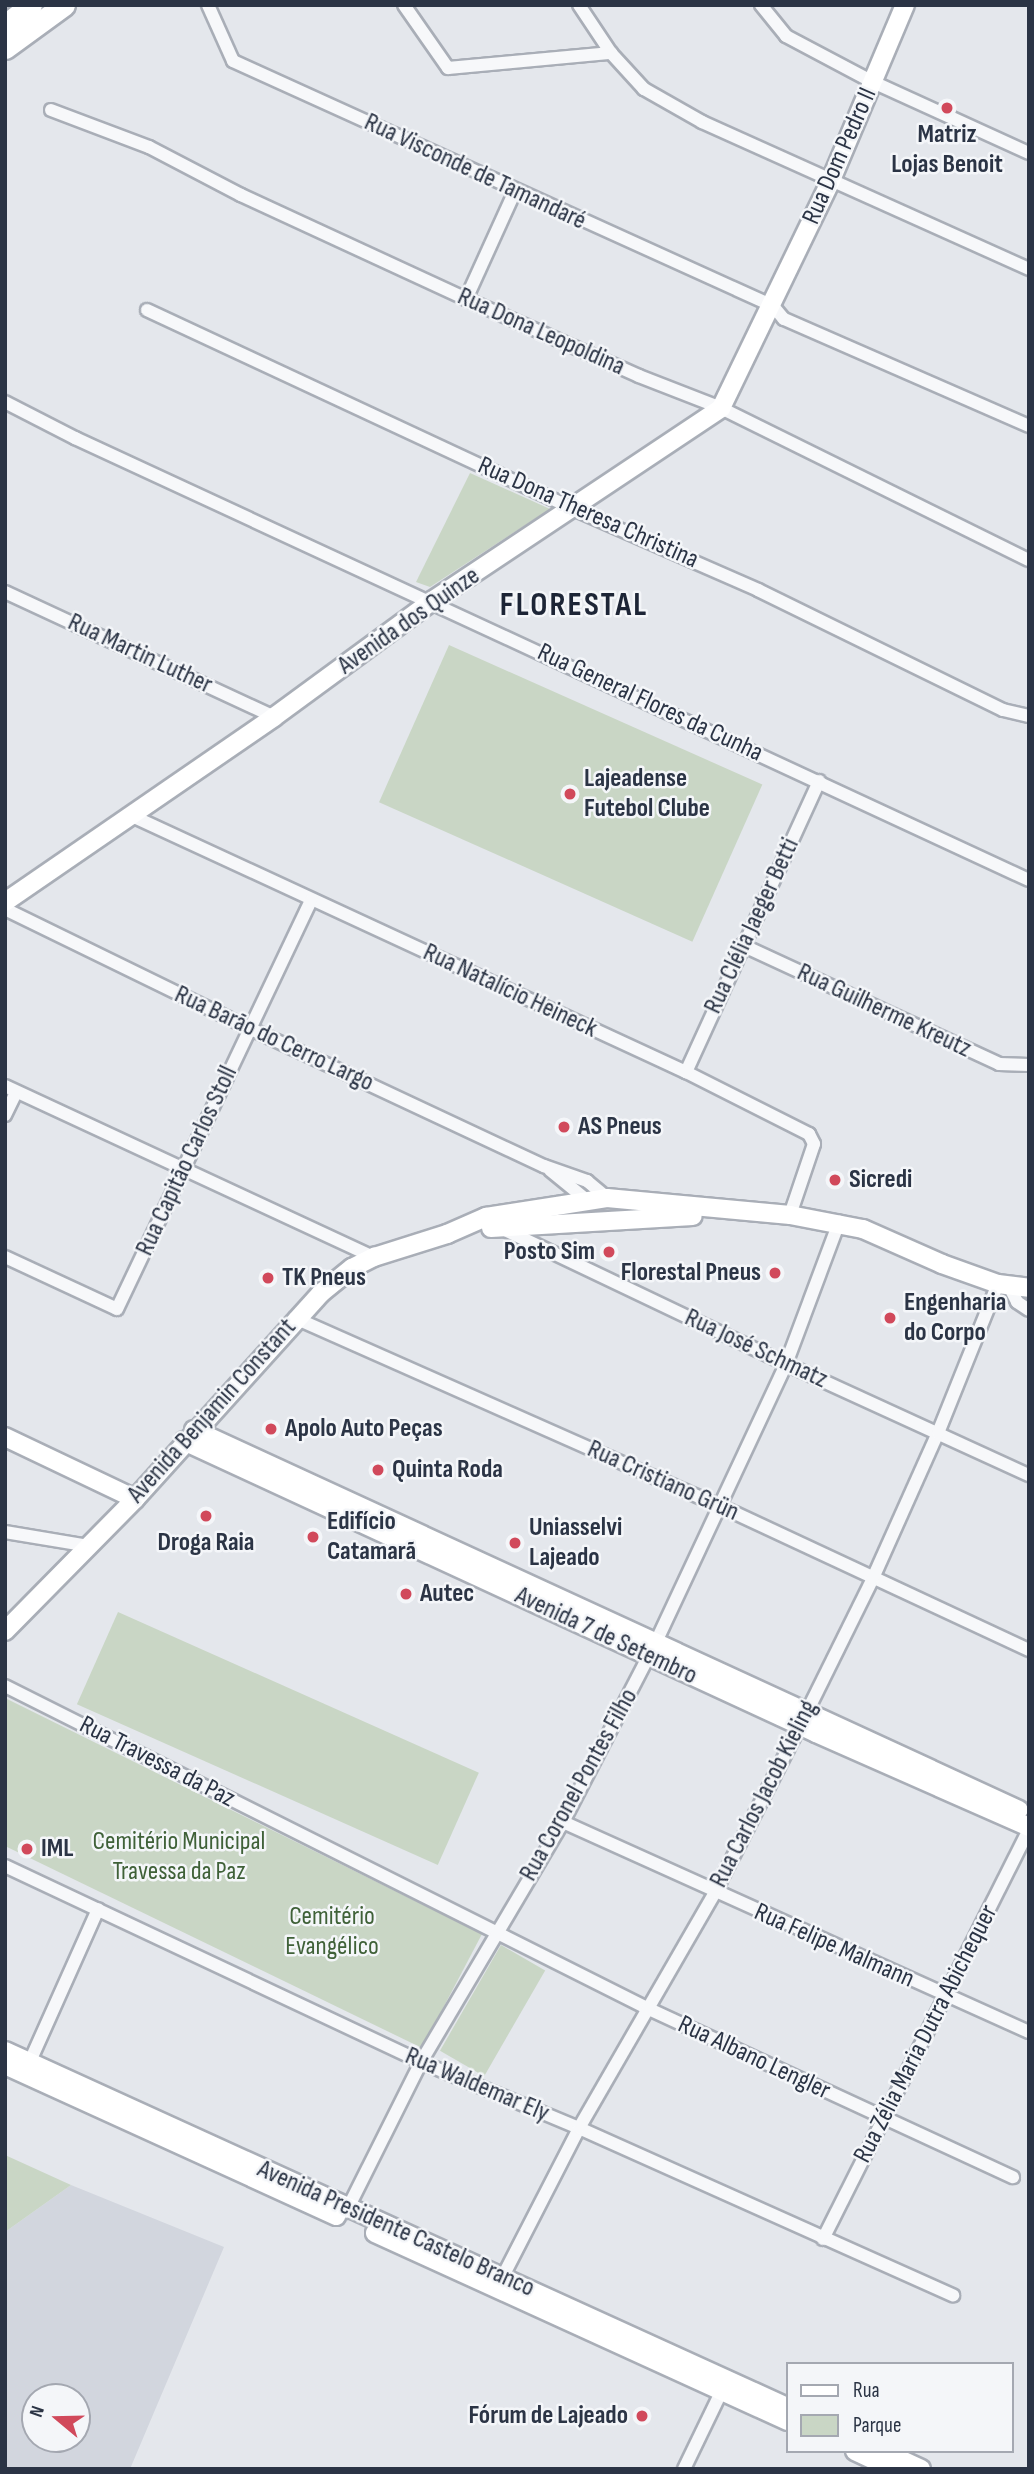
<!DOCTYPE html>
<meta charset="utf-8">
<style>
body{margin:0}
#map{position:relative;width:1034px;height:2474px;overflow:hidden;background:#e4e7ec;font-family:"Sofia Sans Condensed",sans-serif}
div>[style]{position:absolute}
.built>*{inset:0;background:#d2d6de}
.green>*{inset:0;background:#c9d6c5;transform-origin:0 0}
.roads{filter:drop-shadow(2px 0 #a9aeb7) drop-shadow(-2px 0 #a9aeb7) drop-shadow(0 2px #a9aeb7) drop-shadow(0 -2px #a9aeb7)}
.street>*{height:12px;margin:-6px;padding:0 6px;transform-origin:6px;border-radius:6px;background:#f7f8fa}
.secondary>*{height:18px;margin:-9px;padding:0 9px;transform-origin:9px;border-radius:9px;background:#fff}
.highway>*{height:21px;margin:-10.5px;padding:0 10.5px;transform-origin:10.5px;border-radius:10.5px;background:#fff}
.dots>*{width:19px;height:19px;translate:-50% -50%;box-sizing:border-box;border:4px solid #f4f6f9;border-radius:50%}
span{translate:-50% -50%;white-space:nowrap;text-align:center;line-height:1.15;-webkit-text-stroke:5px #f4f6f9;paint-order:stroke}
.poi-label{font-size:26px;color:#2b3445;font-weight:700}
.left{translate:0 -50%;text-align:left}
.right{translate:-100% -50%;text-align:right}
.street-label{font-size:26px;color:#2b3445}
.park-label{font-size:26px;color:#3f6138}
.district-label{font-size:33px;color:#1d2536;font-weight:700;letter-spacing:2px}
.frame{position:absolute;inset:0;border:7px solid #2b3445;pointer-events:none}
.legend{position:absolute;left:786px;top:2362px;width:228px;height:91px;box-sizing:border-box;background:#f4f6f9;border:2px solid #a4a8b1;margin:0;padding:9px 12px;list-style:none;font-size:21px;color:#2b3445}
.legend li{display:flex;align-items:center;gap:14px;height:35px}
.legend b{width:35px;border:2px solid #a4a8b1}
.north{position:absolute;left:21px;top:2383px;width:70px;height:70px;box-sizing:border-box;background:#f4f6f9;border:2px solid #a4a8b1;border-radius:50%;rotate:289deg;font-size:19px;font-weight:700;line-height:28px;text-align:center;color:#2b3445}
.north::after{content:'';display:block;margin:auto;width:24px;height:32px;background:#d1495b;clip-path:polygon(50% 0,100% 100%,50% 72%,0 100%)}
</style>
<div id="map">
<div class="built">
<div style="clip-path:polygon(evenodd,71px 2185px,224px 2247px,130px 2469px,5px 2469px,5px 2232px,71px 2185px,35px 2397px,77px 2397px,77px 2439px,35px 2439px,35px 2397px)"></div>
</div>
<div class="green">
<div style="clip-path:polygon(470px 473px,550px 509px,430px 587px,416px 582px)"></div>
<div style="left:449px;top:645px;width:343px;height:172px;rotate:24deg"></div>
<div style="left:118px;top:1612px;width:395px;height:101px;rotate:24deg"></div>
<div style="clip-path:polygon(5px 1698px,482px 1934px,422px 2048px,5px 1846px)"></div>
<div style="left:501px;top:1945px;width:51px;height:122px;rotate:30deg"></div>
<div style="clip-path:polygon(5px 2155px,71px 2185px,5px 2232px)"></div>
</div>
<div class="roads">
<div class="street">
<div style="left:208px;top:5px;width:61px;rotate:65.9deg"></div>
<div style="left:233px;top:61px;width:593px;rotate:24.4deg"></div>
<div style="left:773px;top:306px;width:17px;rotate:50deg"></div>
<div style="left:784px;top:319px;width:267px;rotate:23.6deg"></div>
<div style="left:404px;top:5px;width:77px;rotate:55.1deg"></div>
<div style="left:448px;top:68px;width:164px;rotate:-5.3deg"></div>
<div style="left:579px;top:5px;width:58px;rotate:56.3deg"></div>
<div style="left:611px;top:53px;width:49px;rotate:47.5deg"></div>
<div style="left:644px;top:89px;width:67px;rotate:29.6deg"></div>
<div style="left:702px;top:122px;width:359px;rotate:24.2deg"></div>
<div style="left:761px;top:5px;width:40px;rotate:51deg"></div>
<div style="left:786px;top:36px;width:98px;rotate:27.9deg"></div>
<div style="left:873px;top:82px;width:171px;rotate:24.5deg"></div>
<div style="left:51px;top:110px;width:105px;rotate:20.7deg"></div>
<div style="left:149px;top:147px;width:104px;rotate:27.6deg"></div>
<div style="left:241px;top:195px;width:248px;rotate:24.8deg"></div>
<div style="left:466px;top:299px;width:189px;rotate:24deg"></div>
<div style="left:639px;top:376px;width:88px;rotate:21.3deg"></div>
<div style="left:721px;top:408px;width:343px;rotate:26.3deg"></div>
<div style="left:466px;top:299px;width:119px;rotate:-65.6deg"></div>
<div style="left:147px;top:310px;width:470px;rotate:25deg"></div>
<div style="left:573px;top:509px;width:202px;rotate:23.6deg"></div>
<div style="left:758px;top:590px;width:273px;rotate:26.1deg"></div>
<div style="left:1003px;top:710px;width:27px;rotate:13deg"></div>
<div style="left:5px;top:402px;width:79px;rotate:27.2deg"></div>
<div style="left:75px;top:438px;width:1051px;rotate:24.86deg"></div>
<div style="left:5px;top:592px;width:297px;rotate:24.9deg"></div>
<div style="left:130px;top:815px;width:613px;rotate:24.81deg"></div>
<div style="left:686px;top:1072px;width:138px;rotate:26.8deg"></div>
<div style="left:809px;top:1134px;width:11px;rotate:63deg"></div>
<div style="left:814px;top:1144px;width:75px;rotate:108.7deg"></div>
<div style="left:5px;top:909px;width:271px;rotate:26deg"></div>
<div style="left:249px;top:1028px;width:326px;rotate:25.1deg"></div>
<div style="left:544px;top:1166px;width:46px;rotate:19.2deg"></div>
<div style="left:587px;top:1181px;width:26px;rotate:40deg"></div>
<div style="left:742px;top:945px;width:283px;rotate:24.8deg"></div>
<div style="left:999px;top:1064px;width:30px;rotate:2deg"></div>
<div style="left:686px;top:1072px;width:320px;rotate:-65.4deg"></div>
<div style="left:5px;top:1086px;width:407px;rotate:24.9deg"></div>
<div style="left:5px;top:1115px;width:25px;rotate:-64deg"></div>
<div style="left:550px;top:1170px;width:50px;rotate:39.4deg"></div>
<div style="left:503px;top:1229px;width:314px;rotate:25.5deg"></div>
<div style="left:786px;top:1364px;width:267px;rotate:24.6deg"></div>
<div style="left:5px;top:1257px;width:123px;rotate:24.9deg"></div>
<div style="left:117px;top:1309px;width:453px;rotate:-64.6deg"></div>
<div style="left:1009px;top:1286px;width:18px;rotate:63deg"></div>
<div style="left:1017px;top:1302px;width:14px;rotate:34deg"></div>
<div style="left:295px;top:1318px;width:465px;rotate:23.9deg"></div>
<div style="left:720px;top:1506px;width:341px;rotate:25deg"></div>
<div style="left:5px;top:1532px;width:86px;rotate:9.4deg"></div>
<div style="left:5px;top:1686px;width:720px;rotate:26.64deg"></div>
<div style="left:649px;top:2009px;width:401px;rotate:24.8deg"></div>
<div style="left:563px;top:1822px;width:511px;rotate:24.26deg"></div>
<div style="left:5px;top:1866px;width:460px;rotate:25.2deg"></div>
<div style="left:421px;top:2062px;width:171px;rotate:22.7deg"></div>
<div style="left:579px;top:2128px;width:410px;rotate:24.1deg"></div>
<div style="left:27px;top:2068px;width:174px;rotate:-65.9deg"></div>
<div style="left:346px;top:2212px;width:168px;rotate:-63.4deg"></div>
<div style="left:421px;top:2062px;width:279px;rotate:-59.4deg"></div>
<div style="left:563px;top:1822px;width:200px;rotate:-62.7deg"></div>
<div style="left:655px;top:1644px;width:309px;rotate:-64.9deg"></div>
<div style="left:786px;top:1364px;width:152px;rotate:-69.5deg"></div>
<div style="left:823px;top:2239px;width:459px;rotate:-63.3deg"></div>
<div style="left:500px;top:2282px;width:173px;rotate:-62.8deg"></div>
<div style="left:579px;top:2128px;width:272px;rotate:-60deg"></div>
<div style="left:715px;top:1892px;width:186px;rotate:-62.9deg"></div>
<div style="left:800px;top:1726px;width:165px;rotate:-63.7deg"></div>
<div style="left:873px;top:1578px;width:159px;rotate:-65.9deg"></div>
<div style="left:938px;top:1433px;width:161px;rotate:-68.1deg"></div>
<div style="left:684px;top:2469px;width:94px;rotate:-64.2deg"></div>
</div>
<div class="secondary">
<div style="left:5px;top:902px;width:326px;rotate:-34.5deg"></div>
<div style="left:274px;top:717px;width:196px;rotate:-36.3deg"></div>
<div style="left:432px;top:601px;width:348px;rotate:-33.7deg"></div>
<div style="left:721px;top:408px;width:253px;rotate:-64.2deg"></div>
<div style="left:831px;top:180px;width:190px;rotate:-67.1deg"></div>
<div style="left:491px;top:1228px;width:202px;rotate:-3.4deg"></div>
<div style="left:194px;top:1430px;width:908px;rotate:24.73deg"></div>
<div style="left:5px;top:1437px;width:144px;rotate:25.5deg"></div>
<div style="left:184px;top:1441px;width:696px;rotate:24.8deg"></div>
<div style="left:816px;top:1733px;width:233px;rotate:23.8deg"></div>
<div style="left:5px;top:1631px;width:185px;rotate:-45.4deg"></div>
<div style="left:135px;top:1499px;width:278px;rotate:-47.9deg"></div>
<div style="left:321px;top:1293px;width:40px;rotate:-39deg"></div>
<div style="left:352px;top:1268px;width:25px;rotate:-27deg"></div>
<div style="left:374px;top:1257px;width:77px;rotate:-17.5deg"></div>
<div style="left:447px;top:1234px;width:43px;rotate:-23.6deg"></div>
<div style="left:486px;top:1217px;width:122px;rotate:-8.9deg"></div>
<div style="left:607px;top:1198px;width:184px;rotate:5.3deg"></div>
<div style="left:790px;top:1215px;width:74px;rotate:10.9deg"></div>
<div style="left:863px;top:1229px;width:86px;rotate:23.9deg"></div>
<div style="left:942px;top:1264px;width:59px;rotate:19.7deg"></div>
<div style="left:998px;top:1284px;width:31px;rotate:7deg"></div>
<div style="left:5px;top:2051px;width:859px;rotate:24.48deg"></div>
<div style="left:5px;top:2065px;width:364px;rotate:24.5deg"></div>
<div style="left:375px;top:2233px;width:453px;rotate:24.5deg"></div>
<div style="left:855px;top:2451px;width:42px;rotate:25.3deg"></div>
<div style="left:882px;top:2451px;width:43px;rotate:24.8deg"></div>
</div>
<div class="highway">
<div style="left:5px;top:25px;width:33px;rotate:-38deg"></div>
<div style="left:5px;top:48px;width:73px;rotate:-36.1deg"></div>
</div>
</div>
<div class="dots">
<div style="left:947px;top:108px;background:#d1495b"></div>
<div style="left:570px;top:794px;background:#d1495b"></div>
<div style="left:564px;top:1127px;background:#d1495b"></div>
<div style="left:835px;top:1180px;background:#d1495b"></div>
<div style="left:609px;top:1252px;background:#d1495b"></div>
<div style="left:775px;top:1273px;background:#d1495b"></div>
<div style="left:268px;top:1278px;background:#d1495b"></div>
<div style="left:890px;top:1318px;background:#d1495b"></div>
<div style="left:271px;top:1429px;background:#d1495b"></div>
<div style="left:378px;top:1470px;background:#d1495b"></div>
<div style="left:206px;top:1516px;background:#d1495b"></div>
<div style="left:313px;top:1537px;background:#d1495b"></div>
<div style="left:515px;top:1543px;background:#d1495b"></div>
<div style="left:406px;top:1594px;background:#d1495b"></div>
<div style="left:27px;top:1849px;background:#d1495b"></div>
<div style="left:642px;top:2416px;background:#d1495b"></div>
</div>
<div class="poi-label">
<span style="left:947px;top:150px">Matriz<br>Lojas Benoit</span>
<span class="left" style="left:584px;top:794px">Lajeadense<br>Futebol Clube</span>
<span class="left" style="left:578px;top:1127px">AS Pneus</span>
<span class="left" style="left:849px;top:1180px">Sicredi</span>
<span class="right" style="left:595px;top:1252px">Posto Sim</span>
<span class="right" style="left:761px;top:1273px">Florestal Pneus</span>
<span class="left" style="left:282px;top:1278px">TK Pneus</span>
<span class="left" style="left:904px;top:1318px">Engenharia<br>do Corpo</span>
<span class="left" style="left:285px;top:1429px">Apolo Auto Peças</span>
<span class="left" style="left:392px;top:1470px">Quinta Roda</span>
<span class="left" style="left:327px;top:1537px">Edifício<br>Catamarã</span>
<span class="left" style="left:529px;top:1543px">Uniasselvi<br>Lajeado</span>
<span style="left:206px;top:1543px">Droga Raia</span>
<span class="left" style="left:420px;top:1594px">Autec</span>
<span class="left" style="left:41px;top:1849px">IML</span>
<span class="right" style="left:628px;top:2416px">Fórum de Lajeado</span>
</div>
<div class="street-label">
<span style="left:840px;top:156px;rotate:-66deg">Rua Dom Pedro II</span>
<span style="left:475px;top:172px;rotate:25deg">Rua Visconde de Tamandaré</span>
<span style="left:541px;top:332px;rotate:24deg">Rua Dona Leopoldina</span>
<span style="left:588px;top:513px;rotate:24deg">Rua Dona Theresa Christina</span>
<span style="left:409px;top:621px;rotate:-35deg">Avenida dos Quinze</span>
<span style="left:140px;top:654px;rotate:25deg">Rua Martin Luther</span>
<span style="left:650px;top:703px;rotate:25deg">Rua General Flores da Cunha</span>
<span style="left:752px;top:926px;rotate:-65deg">Rua Clélia Jaeger Betti</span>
<span style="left:510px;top:991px;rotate:25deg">Rua Natalício Heineck</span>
<span style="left:884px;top:1011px;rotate:25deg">Rua Guilherme Kreutz</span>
<span style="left:274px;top:1039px;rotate:25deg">Rua Barão do Cerro Largo</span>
<span style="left:187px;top:1161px;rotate:-65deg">Rua Capitão Carlos Stoll</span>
<span style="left:756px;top:1349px;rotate:25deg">Rua José Schmatz</span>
<span style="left:212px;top:1411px;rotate:-48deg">Avenida Benjamin Constant</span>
<span style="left:663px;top:1481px;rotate:24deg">Rua Cristiano Grün</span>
<span style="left:606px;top:1636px;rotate:25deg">Avenida 7 de Setembro</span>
<span style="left:157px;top:1762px;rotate:27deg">Rua Travessa da Paz</span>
<span style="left:579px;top:1785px;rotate:-61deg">Rua Coronel Pontes Filho</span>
<span style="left:764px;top:1794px;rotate:-63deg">Rua Carlos Jacob Kieling</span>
<span style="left:834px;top:1946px;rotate:24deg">Rua Felipe Malmann</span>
<span style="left:926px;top:2034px;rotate:-63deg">Rua Zélia Maria Dutra Abichequer</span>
<span style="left:754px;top:2058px;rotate:25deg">Rua Albano Lengler</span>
<span style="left:477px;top:2085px;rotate:23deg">Rua Waldemar Ely</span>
<span style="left:396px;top:2229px;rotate:24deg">Avenida Presidente Castelo Branco</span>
</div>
<div class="park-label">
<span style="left:179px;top:1857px">Cemitério Municipal<br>Travessa da Paz</span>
<span style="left:332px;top:1932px">Cemitério<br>Evangélico</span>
</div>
<div class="district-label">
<span style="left:574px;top:606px">FLORESTAL</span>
</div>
<div class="frame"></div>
<ul class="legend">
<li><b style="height:9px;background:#fff"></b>Rua</li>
<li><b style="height:19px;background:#c9d6c5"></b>Parque</li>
</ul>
<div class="north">N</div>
</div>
